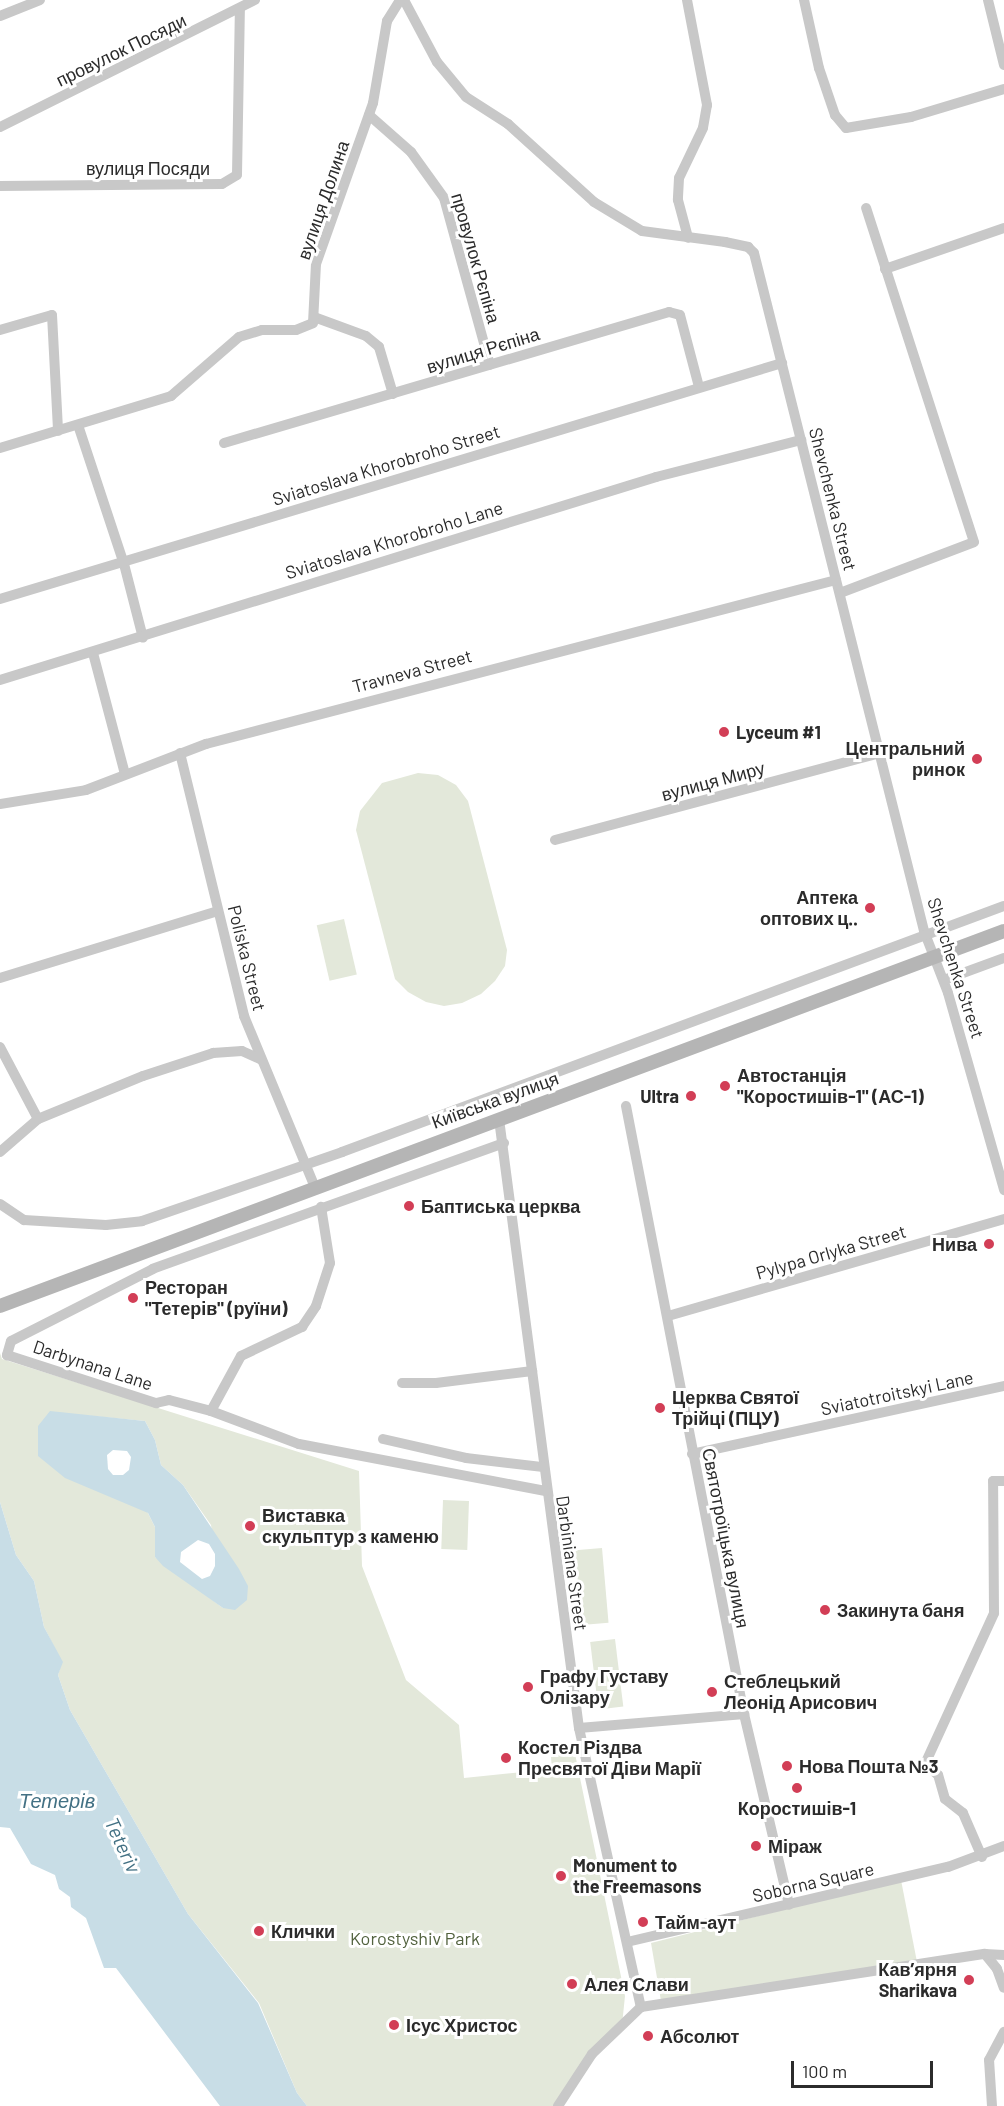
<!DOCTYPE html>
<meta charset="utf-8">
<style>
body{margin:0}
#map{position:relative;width:1004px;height:2106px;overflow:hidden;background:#fff;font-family:Barlow,sans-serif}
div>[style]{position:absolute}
.green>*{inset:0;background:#e3e8da;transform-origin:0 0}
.water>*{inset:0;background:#c8dde6}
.minor>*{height:10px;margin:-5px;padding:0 5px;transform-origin:5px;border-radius:5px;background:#c8c8c8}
.secondary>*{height:14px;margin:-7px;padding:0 7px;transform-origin:7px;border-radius:7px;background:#b5b5b5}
.dots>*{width:16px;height:16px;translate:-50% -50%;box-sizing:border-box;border:3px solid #fff;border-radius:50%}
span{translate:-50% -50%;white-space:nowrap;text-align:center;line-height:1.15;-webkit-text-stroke:6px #fff;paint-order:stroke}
.street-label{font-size:18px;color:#2b2b2b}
.poi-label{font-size:18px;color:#2b2b2b;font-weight:700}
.left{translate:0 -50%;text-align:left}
.right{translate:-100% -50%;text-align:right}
.park-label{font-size:18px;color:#52623e}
.water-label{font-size:20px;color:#437184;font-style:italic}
.scale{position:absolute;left:791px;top:2061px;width:142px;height:27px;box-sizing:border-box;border:3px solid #2b2b2b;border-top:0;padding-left:8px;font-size:18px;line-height:21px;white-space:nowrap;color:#2b2b2b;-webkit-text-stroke:4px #fff;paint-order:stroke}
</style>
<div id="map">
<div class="green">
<div style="clip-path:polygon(418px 773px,438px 775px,456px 785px,468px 801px,507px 950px,505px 966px,495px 981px,481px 994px,462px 1003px,444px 1006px,426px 1002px,408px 992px,395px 979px,356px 830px,360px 811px,382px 783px)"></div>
<div style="left:344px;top:919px;width:57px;height:28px;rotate:77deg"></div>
<div style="clip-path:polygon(evenodd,0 1353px,2px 1359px,359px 1471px,362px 1566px,406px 1680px,459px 1725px,464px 1778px,552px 1769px,550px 1746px,573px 1744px,625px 1996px,622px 2025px,592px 2054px,558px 2106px,307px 2106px,297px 2093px,259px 2003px,188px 1914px,70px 1710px,58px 1675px,62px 1662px,44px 1627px,34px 1581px,16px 1555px,0 1502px,0 1353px,50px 1412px,145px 1421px,155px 1440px,161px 1465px,183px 1485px,211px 1525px,223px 1608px,155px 1557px,155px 1527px,148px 1513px,50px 1412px)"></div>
<div style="left:443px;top:1500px;width:26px;height:49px;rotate:2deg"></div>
<div style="left:602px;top:1548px;width:75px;height:27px;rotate:85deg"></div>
<div style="left:615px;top:1639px;width:68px;height:25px;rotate:83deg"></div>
<div style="clip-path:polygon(901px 1880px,917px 1962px,661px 2001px,651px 1943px)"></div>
</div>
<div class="water">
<div style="clip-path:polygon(evenodd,50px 1411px,145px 1421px,155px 1440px,161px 1465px,183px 1485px,239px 1569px,248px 1586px,247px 1600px,235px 1610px,223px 1608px,163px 1566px,155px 1557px,155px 1527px,148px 1513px,65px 1478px,38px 1456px,38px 1426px,50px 1411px,113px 1450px,127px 1451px,131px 1457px,129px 1470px,123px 1475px,113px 1475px,108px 1469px,107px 1455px,113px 1450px,50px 1411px,198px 1540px,209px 1544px,215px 1554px,215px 1566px,210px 1576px,202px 1579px,180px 1562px,181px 1552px,198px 1540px)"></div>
<div style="clip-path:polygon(0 1502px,16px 1555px,34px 1581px,44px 1627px,63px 1662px,58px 1675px,70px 1710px,188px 1914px,258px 2003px,297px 2093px,307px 2106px,220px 2106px,116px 1968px,104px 1968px,86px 1918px,71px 1907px,70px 1897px,59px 1889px,55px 1875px,31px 1864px,10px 1828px,0 1827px)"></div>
</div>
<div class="minor">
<div style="left:404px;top:0;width:70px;rotate:62deg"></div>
<div style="left:437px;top:62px;width:45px;rotate:50.4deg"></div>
<div style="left:466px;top:97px;width:50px;rotate:32.7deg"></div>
<div style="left:508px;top:124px;width:116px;rotate:42.2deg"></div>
<div style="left:594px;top:202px;width:56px;rotate:31.1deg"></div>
<div style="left:642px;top:231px;width:84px;rotate:7.5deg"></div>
<div style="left:725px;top:242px;width:24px;rotate:12deg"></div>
<div style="left:748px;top:247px;width:8px;rotate:45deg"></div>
<div style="left:754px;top:253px;width:699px;rotate:75.92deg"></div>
<div style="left:924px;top:931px;width:66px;rotate:68.8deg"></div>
<div style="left:948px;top:993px;width:205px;rotate:74.1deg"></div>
<div style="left:687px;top:0;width:107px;rotate:79.2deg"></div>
<div style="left:707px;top:105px;width:23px;rotate:100deg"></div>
<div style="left:703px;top:128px;width:55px;rotate:115.6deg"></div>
<div style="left:679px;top:178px;width:22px;rotate:93deg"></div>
<div style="left:678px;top:200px;width:39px;rotate:75deg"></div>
<div style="left:804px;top:0;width:70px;rotate:77.6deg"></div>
<div style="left:819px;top:68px;width:50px;rotate:71.2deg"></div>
<div style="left:835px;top:115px;width:17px;rotate:50deg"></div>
<div style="left:846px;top:128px;width:66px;rotate:-9.6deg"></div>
<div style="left:911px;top:117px;width:97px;rotate:-16.8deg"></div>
<div style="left:988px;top:0;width:67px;rotate:76.2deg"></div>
<div style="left:0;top:16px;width:43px;rotate:-21.8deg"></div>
<div style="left:369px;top:115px;width:56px;rotate:41.4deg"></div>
<div style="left:411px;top:152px;width:57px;rotate:54.3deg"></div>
<div style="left:444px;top:198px;width:173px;rotate:74.6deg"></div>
<div style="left:0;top:127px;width:285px;rotate:-26.5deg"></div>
<div style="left:0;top:186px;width:222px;rotate:-0.5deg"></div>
<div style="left:222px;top:184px;width:17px;rotate:-31deg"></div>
<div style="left:237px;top:175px;width:165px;rotate:-89deg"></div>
<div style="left:885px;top:269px;width:126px;rotate:-19deg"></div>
<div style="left:314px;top:317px;width:55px;rotate:20.1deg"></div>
<div style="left:366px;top:336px;width:17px;rotate:40deg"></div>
<div style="left:379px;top:347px;width:49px;rotate:73.4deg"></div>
<div style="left:0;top:330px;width:54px;rotate:-16.1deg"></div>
<div style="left:52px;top:315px;width:116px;rotate:87deg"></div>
<div style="left:78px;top:425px;width:146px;rotate:71.7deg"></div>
<div style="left:124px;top:564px;width:76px;rotate:75.6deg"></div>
<div style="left:224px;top:443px;width:464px;rotate:-16.4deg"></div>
<div style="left:669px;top:312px;width:11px;rotate:15deg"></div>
<div style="left:680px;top:315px;width:74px;rotate:75.2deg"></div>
<div style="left:0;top:448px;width:179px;rotate:-16.9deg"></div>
<div style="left:171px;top:396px;width:90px;rotate:-40.9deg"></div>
<div style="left:239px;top:337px;width:24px;rotate:-17deg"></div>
<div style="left:262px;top:330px;width:34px"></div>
<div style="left:296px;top:330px;width:18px;rotate:-22deg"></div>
<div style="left:313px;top:323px;width:59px;rotate:-87.1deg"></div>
<div style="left:316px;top:264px;width:171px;rotate:-70.5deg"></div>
<div style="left:373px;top:103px;width:83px;rotate:-80.3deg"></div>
<div style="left:387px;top:21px;width:25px;rotate:-58deg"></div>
<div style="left:840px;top:593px;width:143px;rotate:-20.8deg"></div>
<div style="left:974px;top:542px;width:351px;rotate:-107.9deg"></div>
<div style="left:0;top:599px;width:817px;rotate:-16.79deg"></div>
<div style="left:93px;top:653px;width:125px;rotate:75.2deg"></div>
<div style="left:0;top:680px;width:687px;rotate:-17.19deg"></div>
<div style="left:656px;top:477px;width:150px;rotate:-14.3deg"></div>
<div style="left:180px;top:753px;width:271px;rotate:76.3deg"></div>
<div style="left:244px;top:1016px;width:185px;rotate:67.5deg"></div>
<div style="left:0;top:804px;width:87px;rotate:-9.2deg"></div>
<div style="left:86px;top:790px;width:129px;rotate:-21deg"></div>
<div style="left:206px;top:744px;width:651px;rotate:-14.59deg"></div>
<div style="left:555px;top:840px;width:335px;rotate:-15deg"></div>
<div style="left:0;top:978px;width:228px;rotate:-17.1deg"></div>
<div style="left:944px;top:980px;width:64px;rotate:-20.1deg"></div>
<div style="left:0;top:1047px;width:81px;rotate:62.2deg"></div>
<div style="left:626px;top:1106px;width:619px;rotate:79.02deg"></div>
<div style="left:744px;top:1714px;width:196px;rotate:76.7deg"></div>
<div style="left:499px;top:1119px;width:614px;rotate:82.52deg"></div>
<div style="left:579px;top:1728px;width:286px;rotate:77.5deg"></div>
<div style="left:504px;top:1143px;width:373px;rotate:160.3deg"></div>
<div style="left:153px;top:1269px;width:159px;rotate:153.1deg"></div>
<div style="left:11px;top:1341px;width:15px;rotate:106deg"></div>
<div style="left:7px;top:1355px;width:157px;rotate:17.9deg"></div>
<div style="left:156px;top:1403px;width:13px;rotate:-13deg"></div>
<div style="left:169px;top:1400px;width:43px;rotate:14.7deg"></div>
<div style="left:211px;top:1411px;width:94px;rotate:20.6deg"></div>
<div style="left:299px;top:1444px;width:251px;rotate:10.8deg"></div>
<div style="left:0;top:1152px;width:50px;rotate:-41deg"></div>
<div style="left:38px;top:1119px;width:113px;rotate:-22.3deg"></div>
<div style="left:143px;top:1076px;width:74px;rotate:-18.2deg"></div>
<div style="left:213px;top:1053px;width:29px;rotate:-4deg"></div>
<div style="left:242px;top:1051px;width:20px;rotate:24deg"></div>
<div style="left:0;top:1204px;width:29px;rotate:34deg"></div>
<div style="left:24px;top:1220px;width:82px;rotate:3.5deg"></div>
<div style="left:106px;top:1225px;width:36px;rotate:-6deg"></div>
<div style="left:142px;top:1221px;width:212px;rotate:-19deg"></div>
<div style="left:342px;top:1152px;width:706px;rotate:-20.39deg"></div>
<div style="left:668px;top:1316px;width:350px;rotate:-16.1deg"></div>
<div style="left:402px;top:1383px;width:34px"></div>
<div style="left:436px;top:1383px;width:97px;rotate:-7.1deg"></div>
<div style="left:211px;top:1411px;width:63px;rotate:-61.4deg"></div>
<div style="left:241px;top:1356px;width:68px;rotate:-25.4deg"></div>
<div style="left:302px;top:1327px;width:25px;rotate:-56deg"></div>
<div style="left:316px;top:1306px;width:45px;rotate:-72deg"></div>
<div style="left:330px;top:1263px;width:57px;rotate:-99.1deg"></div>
<div style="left:383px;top:1439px;width:85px;rotate:12.9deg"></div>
<div style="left:466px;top:1458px;width:78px;rotate:6.7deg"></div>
<div style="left:692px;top:1454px;width:319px;rotate:-12.3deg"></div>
<div style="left:579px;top:1728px;width:166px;rotate:-4.8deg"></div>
<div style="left:982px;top:1857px;width:48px;rotate:-113.4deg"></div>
<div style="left:963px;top:1813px;width:23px;rotate:-142deg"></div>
<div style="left:945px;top:1799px;width:25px;rotate:-106deg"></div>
<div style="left:938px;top:1775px;width:17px;rotate:-140deg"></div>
<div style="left:925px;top:1764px;width:166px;rotate:-65.4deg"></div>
<div style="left:994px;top:1613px;width:132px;rotate:-90.4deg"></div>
<div style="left:993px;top:1481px;width:11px"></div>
<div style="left:627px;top:1942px;width:330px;rotate:-13.2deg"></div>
<div style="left:948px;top:1867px;width:60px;rotate:-20.6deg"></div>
<div style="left:985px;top:1954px;width:19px;rotate:51deg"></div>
<div style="left:997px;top:1969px;width:20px;rotate:70deg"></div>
<div style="left:641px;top:2007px;width:348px;rotate:-8.8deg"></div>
<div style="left:985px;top:1954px;width:19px;rotate:3deg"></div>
<div style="left:558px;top:2106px;width:62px;rotate:-56.8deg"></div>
<div style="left:592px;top:2054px;width:68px;rotate:-43.8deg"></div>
<div style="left:992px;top:2106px;width:46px;rotate:-93.7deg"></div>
<div style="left:989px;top:2060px;width:32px;rotate:-62deg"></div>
</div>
<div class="secondary">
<div style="left:0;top:1306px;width:1072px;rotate:-20.48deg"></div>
</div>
<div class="dots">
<div style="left:724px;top:732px;background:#d23e56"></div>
<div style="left:977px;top:759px;background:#d23e56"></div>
<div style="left:870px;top:908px;background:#d23e56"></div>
<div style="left:725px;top:1086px;background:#d23e56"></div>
<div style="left:691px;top:1096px;background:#d23e56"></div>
<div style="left:409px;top:1206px;background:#d23e56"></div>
<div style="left:989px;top:1244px;background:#d23e56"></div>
<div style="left:133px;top:1298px;background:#d23e56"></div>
<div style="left:660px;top:1408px;background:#d23e56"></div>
<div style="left:250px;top:1526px;background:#d23e56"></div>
<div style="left:825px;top:1610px;background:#d23e56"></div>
<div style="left:528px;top:1687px;background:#d23e56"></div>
<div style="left:712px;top:1692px;background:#d23e56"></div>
<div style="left:506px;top:1758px;background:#d23e56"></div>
<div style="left:787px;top:1766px;background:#d23e56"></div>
<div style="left:797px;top:1788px;background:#d23e56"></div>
<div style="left:756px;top:1846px;background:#d23e56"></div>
<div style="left:561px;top:1876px;background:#d23e56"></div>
<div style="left:643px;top:1922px;background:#d23e56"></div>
<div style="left:259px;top:1931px;background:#d23e56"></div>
<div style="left:969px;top:1980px;background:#d23e56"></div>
<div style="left:572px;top:1984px;background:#d23e56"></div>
<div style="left:394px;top:2025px;background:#d23e56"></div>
<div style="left:648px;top:2036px;background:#d23e56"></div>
</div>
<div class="street-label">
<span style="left:121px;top:50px;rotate:-26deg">провулок Посяди</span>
<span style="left:148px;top:168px">вулиця Посяди</span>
<span style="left:323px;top:200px;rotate:-71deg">вулиця Долина</span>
<span style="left:476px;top:258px;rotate:74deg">провулок Рєпіна</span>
<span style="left:483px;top:350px;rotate:-17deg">вулиця Рєпіна</span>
<span style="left:386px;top:465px;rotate:-17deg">Sviatoslava Khorobroho Street</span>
<span style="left:833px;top:499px;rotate:76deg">Shevchenka Street</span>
<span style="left:394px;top:540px;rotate:-17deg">Sviatoslava Khorobroho Lane</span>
<span style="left:412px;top:671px;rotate:-15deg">Travneva Street</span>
<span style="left:713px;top:781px;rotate:-15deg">вулиця Миру</span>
<span style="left:247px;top:958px;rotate:76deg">Poliska Street</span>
<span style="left:956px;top:968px;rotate:72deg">Shevchenka Street</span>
<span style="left:495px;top:1100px;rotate:-20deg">Київська вулиця</span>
<span style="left:831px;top:1252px;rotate:-16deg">Pylypa Orlyka Street</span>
<span style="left:93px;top:1365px;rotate:18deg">Darbynana Lane</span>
<span style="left:897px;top:1393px;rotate:-12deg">Sviatotroitskyi Lane</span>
<span style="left:726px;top:1538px;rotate:79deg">Святотроїцька вулиця</span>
<span style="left:572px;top:1563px;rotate:82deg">Darbiniana Street</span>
<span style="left:813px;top:1882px;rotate:-13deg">Soborna Square</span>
</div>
<div class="poi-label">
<span class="left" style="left:736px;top:732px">Lyceum #1</span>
<span class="right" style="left:965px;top:759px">Центральний<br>ринок</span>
<span class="right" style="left:858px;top:908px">Аптека<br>оптових ц‥</span>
<span class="left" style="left:737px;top:1086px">Автостанція<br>"Коростишів-1" (АС-1)</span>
<span class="right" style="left:679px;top:1096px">Ultra</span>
<span class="left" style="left:421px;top:1206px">Баптиська церква</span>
<span class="right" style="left:977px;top:1244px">Нива</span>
<span class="left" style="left:145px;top:1298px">Ресторан<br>"Тетерів" (руїни)</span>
<span class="left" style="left:672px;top:1408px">Церква Святої<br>Трійці (ПЦУ)</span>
<span class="left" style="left:262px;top:1526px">Виставка<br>скульптур з каменю</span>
<span class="left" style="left:837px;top:1610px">Закинута баня</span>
<span class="left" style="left:540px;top:1687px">Графу Густаву<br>Олізару</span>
<span class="left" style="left:724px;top:1692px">Стеблецький<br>Леонід Арисович</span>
<span class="left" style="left:518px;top:1758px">Костел Різдва<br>Пресвятої Діви Марії</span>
<span class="left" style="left:799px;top:1766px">Нова Пошта №3</span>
<span style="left:797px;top:1808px">Коростишів-1</span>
<span class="left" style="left:768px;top:1846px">Міраж</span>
<span class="left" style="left:573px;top:1876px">Monument to<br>the Freemasons</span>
<span class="left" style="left:655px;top:1922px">Тайм-аут</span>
<span class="left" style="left:271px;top:1931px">Клички</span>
<span class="right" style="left:957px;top:1980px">Кав’ярня<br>Sharikava</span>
<span class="left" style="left:584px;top:1984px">Алея Слави</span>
<span class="left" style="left:406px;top:2025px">Ісус Христос</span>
<span class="left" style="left:660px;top:2036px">Абсолют</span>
</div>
<div class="park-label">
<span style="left:415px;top:1938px">Korostyshiv Park</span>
</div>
<div class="water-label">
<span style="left:57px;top:1800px">Тетерів</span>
<span style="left:123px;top:1845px;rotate:65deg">Teteriv</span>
</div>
<div class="scale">100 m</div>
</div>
